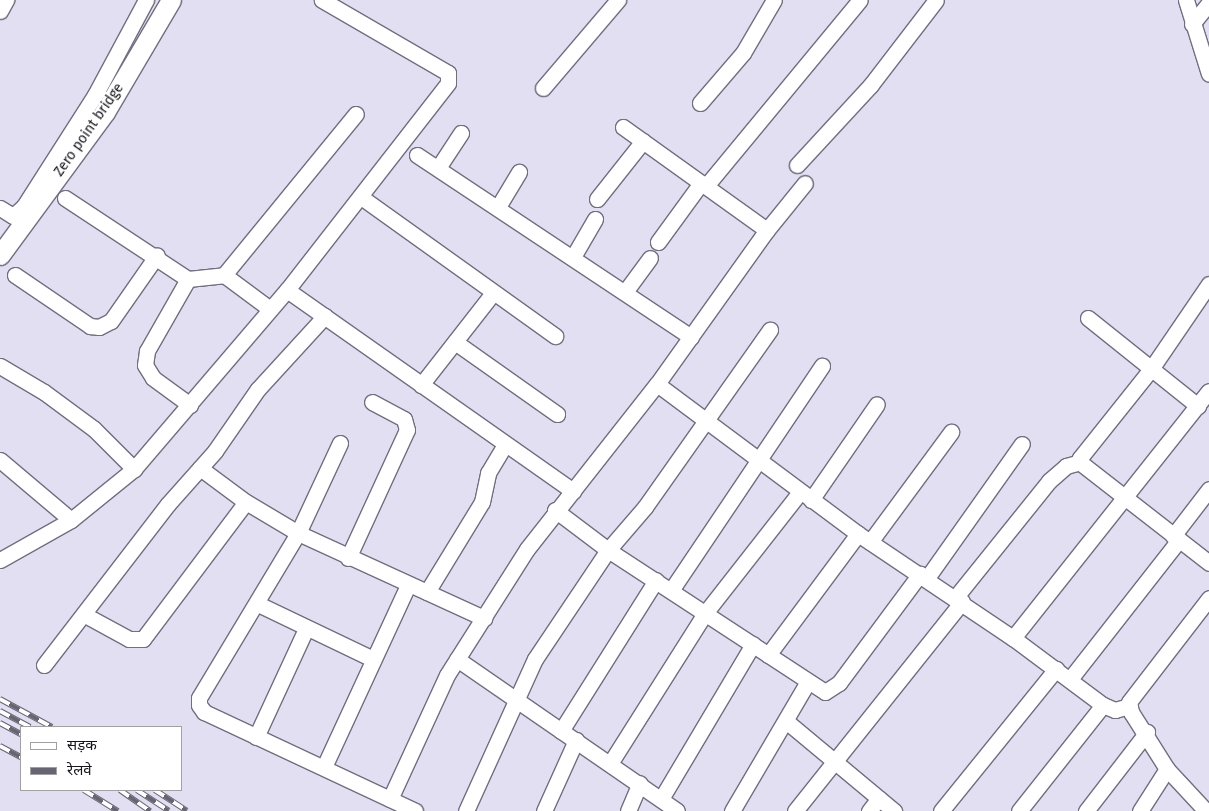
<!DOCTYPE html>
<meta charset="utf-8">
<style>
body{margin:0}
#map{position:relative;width:1209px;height:811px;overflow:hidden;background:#e3dff3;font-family:"Fira Sans","Noto Sans Devanagari",sans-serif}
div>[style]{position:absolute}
.roads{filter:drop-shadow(1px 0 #726e7f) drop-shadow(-1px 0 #726e7f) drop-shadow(0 1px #726e7f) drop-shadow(0 -1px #726e7f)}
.minor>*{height:15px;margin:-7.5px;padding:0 7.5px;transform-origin:7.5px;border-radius:7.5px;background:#fff}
.tertiary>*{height:19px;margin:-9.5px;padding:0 9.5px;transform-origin:9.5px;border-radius:9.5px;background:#fff}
.rail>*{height:5.5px;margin-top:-2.75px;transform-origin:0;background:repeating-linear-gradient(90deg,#fff 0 11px,#676571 0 22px);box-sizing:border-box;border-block:1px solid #676571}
span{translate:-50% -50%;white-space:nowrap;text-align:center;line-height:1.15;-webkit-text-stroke:5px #fff;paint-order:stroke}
.street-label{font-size:14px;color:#15141b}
.legend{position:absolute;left:20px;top:726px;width:162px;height:65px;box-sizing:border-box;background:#fff;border:1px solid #a1a1a4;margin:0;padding:6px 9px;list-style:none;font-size:15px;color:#15141b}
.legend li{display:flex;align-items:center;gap:10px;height:25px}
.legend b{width:25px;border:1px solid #a1a1a4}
</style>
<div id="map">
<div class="roads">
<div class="minor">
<div style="left:1186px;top:0;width:77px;rotate:72.7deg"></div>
<div style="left:0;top:11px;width:13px;rotate:-61deg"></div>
<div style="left:1192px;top:24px;width:27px;rotate:-51deg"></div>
<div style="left:543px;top:88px;width:116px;rotate:-49.6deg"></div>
<div style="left:700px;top:103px;width:66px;rotate:-49.3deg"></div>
<div style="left:743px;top:53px;width:61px;rotate:-59.7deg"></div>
<div style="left:623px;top:127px;width:177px;rotate:35.6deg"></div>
<div style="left:417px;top:155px;width:329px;rotate:33.6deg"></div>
<div style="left:797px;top:165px;width:108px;rotate:-47.3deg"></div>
<div style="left:870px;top:86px;width:108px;rotate:-52.5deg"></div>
<div style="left:438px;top:168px;width:42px;rotate:-56.7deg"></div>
<div style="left:706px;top:186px;width:241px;rotate:-50.4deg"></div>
<div style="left:361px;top:197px;width:239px;rotate:35.6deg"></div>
<div style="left:65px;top:198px;width:147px;rotate:33.4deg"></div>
<div style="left:188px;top:279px;width:36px;rotate:-6deg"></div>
<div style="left:597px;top:199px;width:74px;rotate:-51.6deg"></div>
<div style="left:498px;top:207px;width:41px;rotate:-59deg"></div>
<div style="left:0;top:208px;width:15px;rotate:32deg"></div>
<div style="left:13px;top:216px;width:15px;rotate:-42deg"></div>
<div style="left:24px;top:206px;width:132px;rotate:-57.4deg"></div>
<div style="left:95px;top:95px;width:108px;rotate:-61.8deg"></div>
<div style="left:658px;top:242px;width:73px;rotate:-53.9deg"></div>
<div style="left:573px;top:257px;width:44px;rotate:-59.9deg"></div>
<div style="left:15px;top:275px;width:91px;rotate:34.2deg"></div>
<div style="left:90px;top:326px;width:9px;rotate:6deg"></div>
<div style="left:99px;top:327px;width:13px;rotate:-27deg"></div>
<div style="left:111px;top:321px;width:80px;rotate:-55.1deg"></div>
<div style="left:188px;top:279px;width:83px;rotate:119.7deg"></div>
<div style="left:147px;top:351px;width:14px;rotate:98deg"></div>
<div style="left:145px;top:365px;width:15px;rotate:58deg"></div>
<div style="left:153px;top:378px;width:46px;rotate:36.1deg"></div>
<div style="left:1209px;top:284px;width:103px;rotate:124.3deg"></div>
<div style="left:1151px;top:369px;width:114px;rotate:128.6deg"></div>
<div style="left:1080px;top:458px;width:6px;rotate:72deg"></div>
<div style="left:1082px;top:464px;width:161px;rotate:37.9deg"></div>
<div style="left:287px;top:290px;width:350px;rotate:35.1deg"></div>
<div style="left:625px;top:292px;width:42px;rotate:-53.7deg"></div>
<div style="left:270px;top:309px;width:57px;rotate:-143.5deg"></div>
<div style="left:224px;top:275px;width:208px;rotate:-50.7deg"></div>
<div style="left:1088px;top:318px;width:141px;rotate:38.7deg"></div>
<div style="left:455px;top:342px;width:125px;rotate:35.2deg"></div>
<div style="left:0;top:366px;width:51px;rotate:30.6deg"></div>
<div style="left:44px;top:392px;width:62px;rotate:36.5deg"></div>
<div style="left:94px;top:429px;width:57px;rotate:45deg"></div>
<div style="left:657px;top:384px;width:251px;rotate:36.7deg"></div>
<div style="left:858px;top:534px;width:187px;rotate:33.9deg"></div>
<div style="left:1013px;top:638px;width:112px;rotate:36.7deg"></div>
<div style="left:1103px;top:705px;width:13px;rotate:23deg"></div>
<div style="left:1115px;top:710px;width:15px;rotate:-16deg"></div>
<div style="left:421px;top:385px;width:117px;rotate:-52deg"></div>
<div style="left:340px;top:443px;width:99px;rotate:115deg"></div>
<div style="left:298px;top:533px;width:192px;rotate:121deg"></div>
<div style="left:199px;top:698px;width:7px;rotate:90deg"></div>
<div style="left:199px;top:705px;width:9px;rotate:54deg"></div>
<div style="left:204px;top:712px;width:233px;rotate:25.1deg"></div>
<div style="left:0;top:460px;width:93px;rotate:40.2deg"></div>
<div style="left:200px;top:468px;width:57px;rotate:36.5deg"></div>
<div style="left:246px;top:502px;width:61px;rotate:30.8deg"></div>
<div style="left:298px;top:533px;width:205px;rotate:24.6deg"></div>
<div style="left:811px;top:500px;width:116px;rotate:-55.5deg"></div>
<div style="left:555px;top:510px;width:66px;rotate:37deg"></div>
<div style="left:608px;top:550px;width:259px;rotate:33.2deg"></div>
<div style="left:825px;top:692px;width:17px;rotate:-33deg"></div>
<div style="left:839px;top:683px;width:136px;rotate:-53.4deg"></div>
<div style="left:1173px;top:536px;width:59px;rotate:-52.5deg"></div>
<div style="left:870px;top:542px;width:137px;rotate:-53.6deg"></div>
<div style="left:348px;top:558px;width:141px;rotate:-65.3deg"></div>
<div style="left:407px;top:430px;width:11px;rotate:-105deg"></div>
<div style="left:404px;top:419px;width:36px;rotate:-152deg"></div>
<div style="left:0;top:560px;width:81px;rotate:-29.4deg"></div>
<div style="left:71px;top:520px;width:81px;rotate:-39deg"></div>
<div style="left:134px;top:469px;width:235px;rotate:-49.5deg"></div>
<div style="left:287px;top:290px;width:262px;rotate:-52.1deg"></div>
<div style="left:448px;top:83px;width:10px;rotate:-90deg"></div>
<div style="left:448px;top:73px;width:146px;rotate:-149.9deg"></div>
<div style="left:927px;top:578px;width:164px;rotate:-54.7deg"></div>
<div style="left:672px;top:589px;width:269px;rotate:-56.1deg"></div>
<div style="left:427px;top:592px;width:105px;rotate:-58.6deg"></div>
<div style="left:482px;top:502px;width:30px;rotate:-78deg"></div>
<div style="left:488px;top:473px;width:33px;rotate:-59deg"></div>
<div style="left:955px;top:598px;width:150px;rotate:-51.2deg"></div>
<div style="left:1049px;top:481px;width:23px;rotate:-41deg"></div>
<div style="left:1066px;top:466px;width:16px;rotate:-15deg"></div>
<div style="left:258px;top:604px;width:127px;rotate:25.6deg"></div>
<div style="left:85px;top:615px;width:50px;rotate:28.6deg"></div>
<div style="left:129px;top:639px;width:14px"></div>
<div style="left:143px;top:639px;width:171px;rotate:-53.1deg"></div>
<div style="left:1013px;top:638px;width:315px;rotate:-51.6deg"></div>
<div style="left:768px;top:655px;width:151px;rotate:-53.4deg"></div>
<div style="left:457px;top:659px;width:267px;rotate:34.6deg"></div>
<div style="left:44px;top:665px;width:203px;rotate:-52.4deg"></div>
<div style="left:168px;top:504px;width:71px;rotate:-48.4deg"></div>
<div style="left:215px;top:451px;width:75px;rotate:-55.3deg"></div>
<div style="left:258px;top:389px;width:99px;rotate:-47.5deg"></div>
<div style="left:1070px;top:679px;width:177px;rotate:-51.9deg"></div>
<div style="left:786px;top:721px;width:141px;rotate:39.8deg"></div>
<div style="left:561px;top:731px;width:178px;rotate:-57.8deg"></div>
<div style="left:256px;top:737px;width:119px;rotate:-65.2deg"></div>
<div style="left:611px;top:762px;width:178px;rotate:-57.7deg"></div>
<div style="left:706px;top:612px;width:152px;rotate:-51.9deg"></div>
<div style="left:324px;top:767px;width:200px;rotate:-65.2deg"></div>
<div style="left:390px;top:799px;width:136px;rotate:-65.3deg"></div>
<div style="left:447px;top:675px;width:149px;rotate:-57.6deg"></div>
<div style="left:527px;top:549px;width:210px;rotate:-51.8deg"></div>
<div style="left:657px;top:384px;width:189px;rotate:-54.5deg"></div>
<div style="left:767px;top:230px;width:60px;rotate:-51deg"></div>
<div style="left:661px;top:799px;width:180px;rotate:-59.3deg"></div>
<div style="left:466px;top:811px;width:167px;rotate:-65.6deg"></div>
<div style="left:535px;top:659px;width:131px;rotate:-56.2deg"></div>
<div style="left:608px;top:550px;width:57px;rotate:-49.3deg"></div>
<div style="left:645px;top:507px;width:217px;rotate:-54.8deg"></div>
<div style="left:544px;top:811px;width:78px;rotate:-65.7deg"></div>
<div style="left:628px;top:811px;width:30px;rotate:-67deg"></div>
<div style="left:732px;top:811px;width:148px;rotate:-59.6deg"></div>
<div style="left:795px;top:811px;width:268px;rotate:-51.4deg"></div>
<div style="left:869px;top:811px;width:16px;rotate:-52deg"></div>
<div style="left:941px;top:811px;width:183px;rotate:-51deg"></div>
<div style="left:1019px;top:811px;width:135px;rotate:-51.6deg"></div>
<div style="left:1086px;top:811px;width:100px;rotate:-52.3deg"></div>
<div style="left:1140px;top:811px;width:50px;rotate:-57.3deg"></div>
<div style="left:1206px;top:811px;width:57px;rotate:-132.9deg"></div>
<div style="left:1167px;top:769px;width:67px;rotate:-122.3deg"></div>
<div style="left:1131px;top:712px;width:10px;rotate:-101deg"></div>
<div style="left:1129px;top:702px;width:131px;rotate:-52.4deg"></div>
</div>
<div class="tertiary">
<div style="left:0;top:255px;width:177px;rotate:-53.7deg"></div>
<div style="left:105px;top:112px;width:130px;rotate:-59.5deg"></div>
</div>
</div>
<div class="rail">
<div style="left:0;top:699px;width:59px;rotate:28.3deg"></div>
<div style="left:0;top:711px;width:34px;rotate:28deg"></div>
<div style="left:0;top:723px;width:24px;rotate:28deg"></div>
<div style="left:0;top:746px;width:24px;rotate:28deg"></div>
<div style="left:84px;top:790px;width:40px;rotate:32deg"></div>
<div style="left:120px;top:790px;width:37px;rotate:35deg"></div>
<div style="left:137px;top:790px;width:38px;rotate:33deg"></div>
<div style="left:155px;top:790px;width:38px;rotate:33deg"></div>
</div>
<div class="street-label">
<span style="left:89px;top:130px;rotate:-55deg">Zero point bridge</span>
</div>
<ul class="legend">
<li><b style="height:6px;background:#fff"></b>सड़क</li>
<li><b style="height:6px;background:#676571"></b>रेलवे</li>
</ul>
</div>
